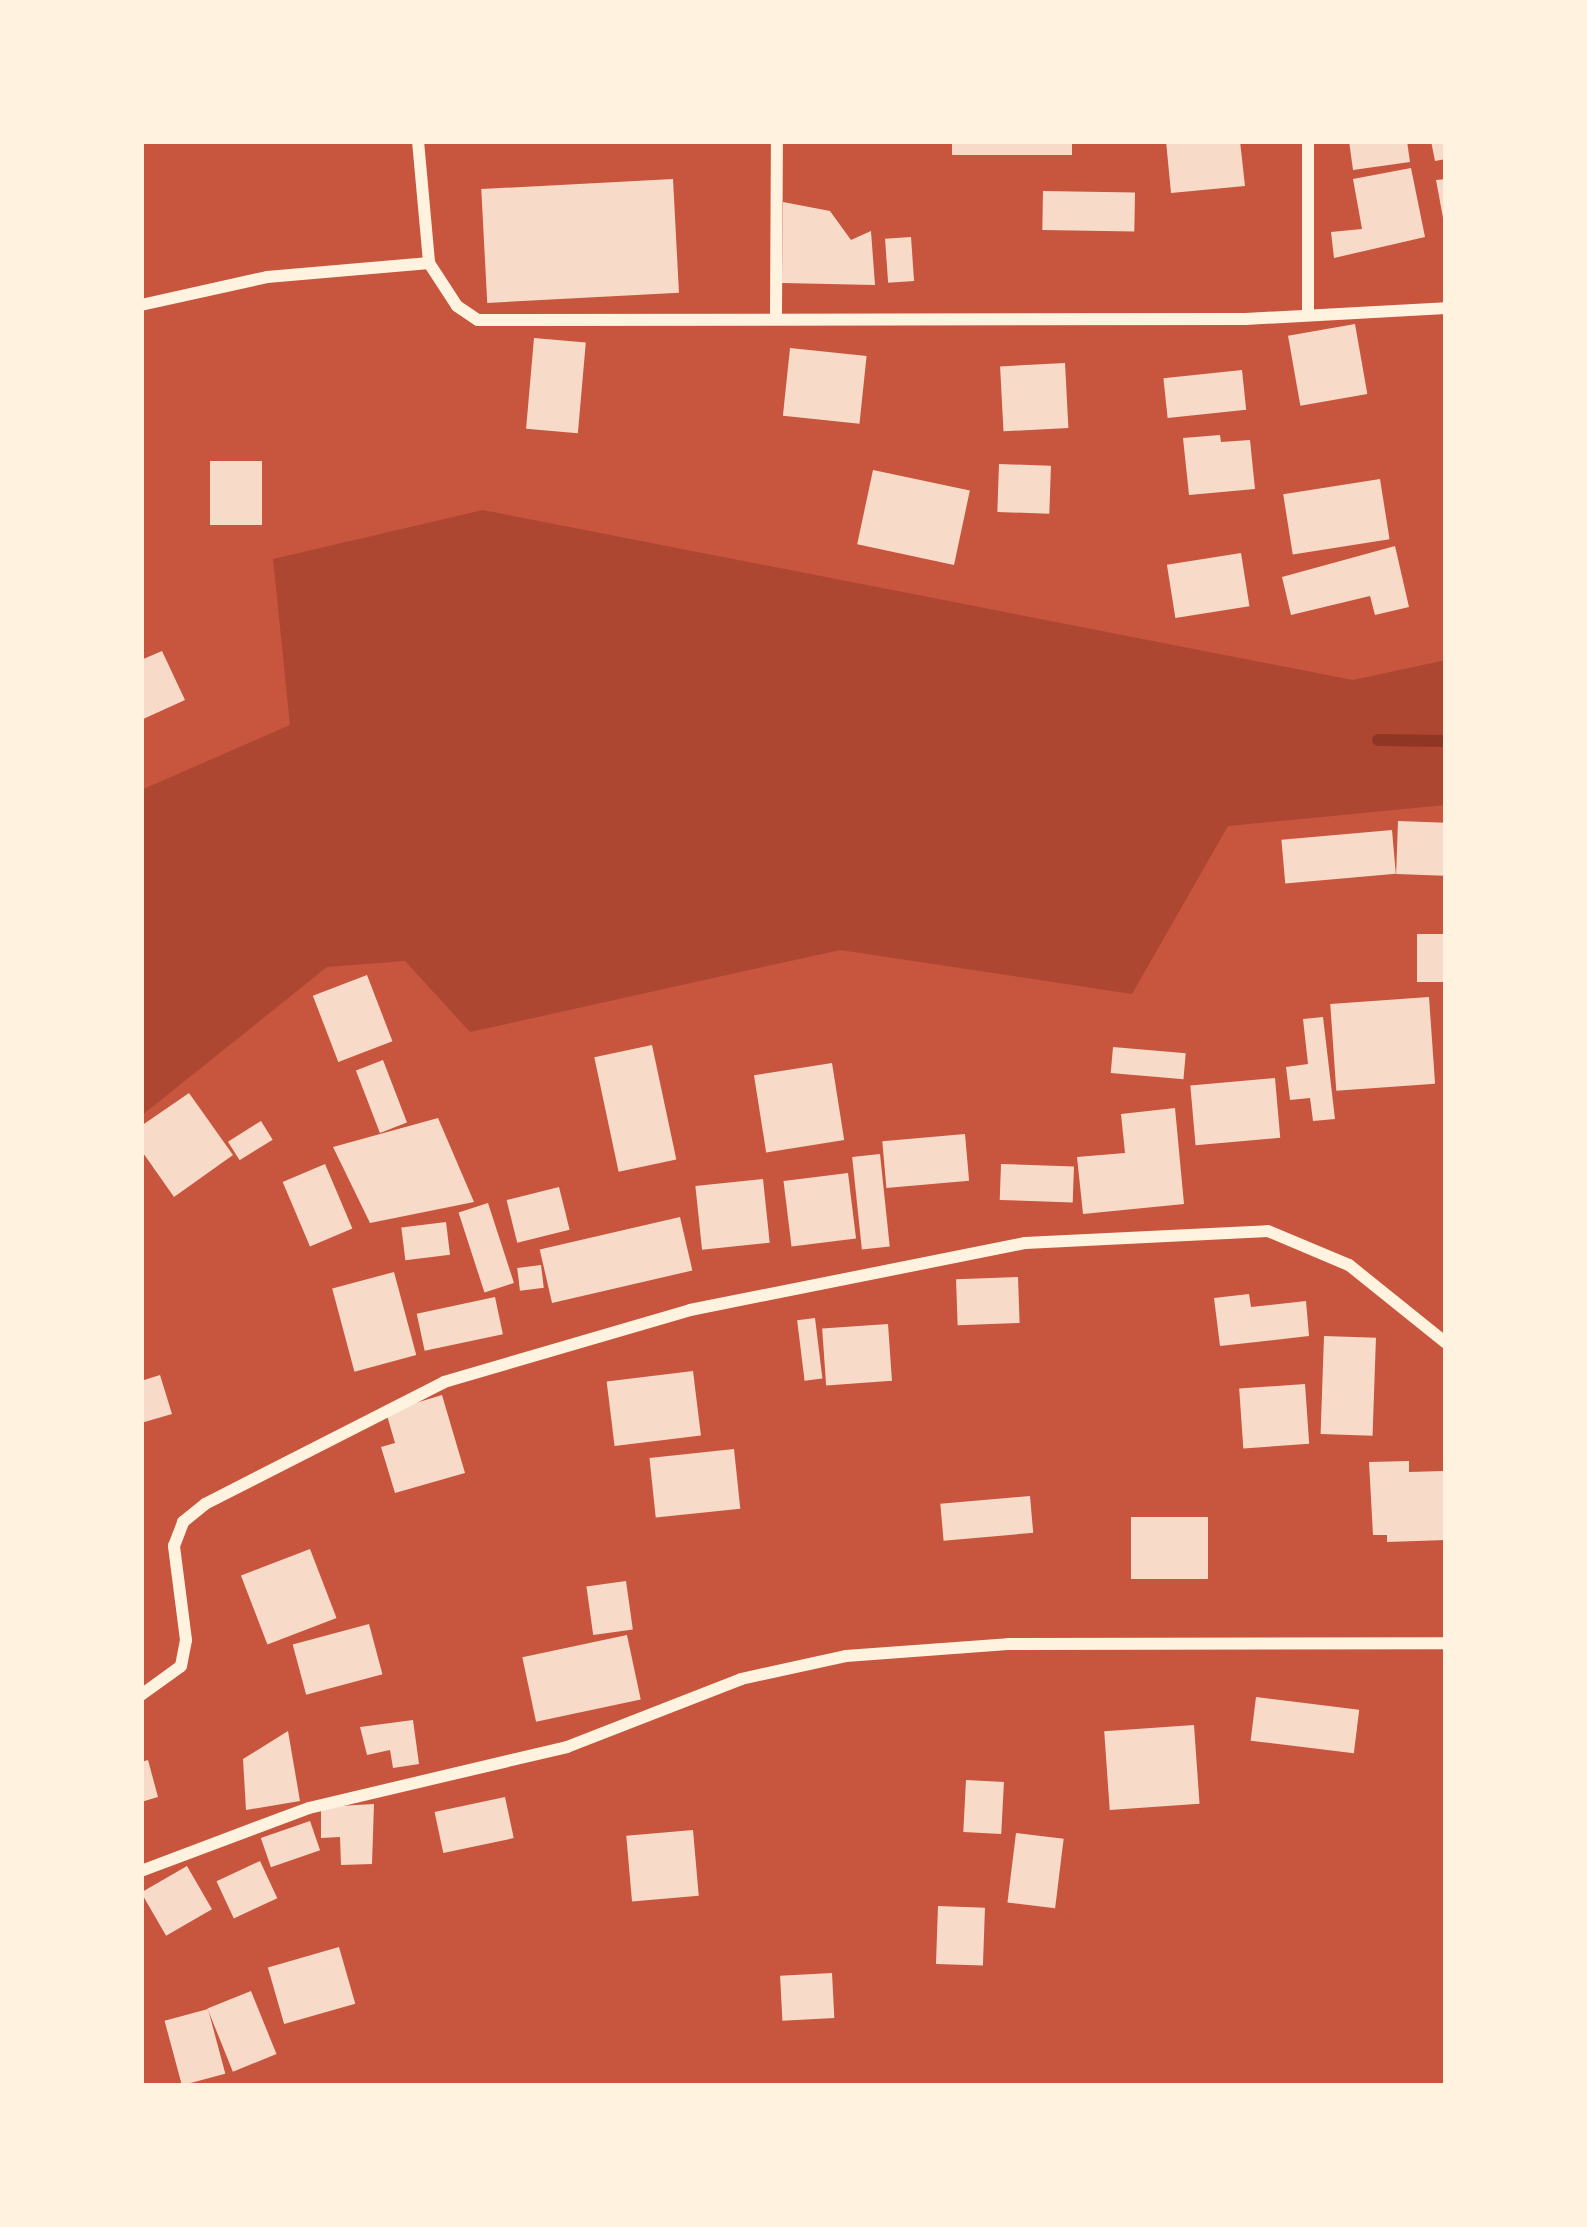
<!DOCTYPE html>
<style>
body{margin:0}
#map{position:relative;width:1587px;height:2227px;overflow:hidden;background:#c8553d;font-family:Poppins,sans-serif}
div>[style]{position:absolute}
.green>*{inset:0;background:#ae4732}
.stream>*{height:12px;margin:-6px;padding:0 6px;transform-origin:6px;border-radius:6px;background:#8f3625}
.building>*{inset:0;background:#f7dbc8;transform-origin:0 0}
.minor>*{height:12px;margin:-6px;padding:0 6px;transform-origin:6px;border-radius:6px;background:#fff3e0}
span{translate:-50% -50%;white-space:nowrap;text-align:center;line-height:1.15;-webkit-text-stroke:10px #fff3e0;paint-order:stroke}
.frame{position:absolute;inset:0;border:144px solid #fff3e0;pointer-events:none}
</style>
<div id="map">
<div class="green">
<div style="clip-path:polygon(483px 510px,1353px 680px,1446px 660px,1446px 805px,1228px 826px,1132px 994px,840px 950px,470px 1032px,405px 961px,327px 967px,141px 1116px,141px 790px,290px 725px,273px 559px)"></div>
</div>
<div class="stream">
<div style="left:1378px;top:740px;width:68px;rotate:0.8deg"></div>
</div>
<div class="building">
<div style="left:952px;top:141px;width:120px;height:14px"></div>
<div style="clip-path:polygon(1166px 141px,1240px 141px,1245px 186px,1171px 193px)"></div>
<div style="clip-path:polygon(1349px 141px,1407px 141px,1410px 162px,1353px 170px)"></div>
<div style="clip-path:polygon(1431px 141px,1446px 141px,1446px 159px,1435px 161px)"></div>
<div style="clip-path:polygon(1411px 168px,1425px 237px,1334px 258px,1331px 232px,1362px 229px,1353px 179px)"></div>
<div style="left:673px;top:179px;width:114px;height:192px;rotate:87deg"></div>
<div style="clip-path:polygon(1446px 179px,1446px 222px,1444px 223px,1436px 180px)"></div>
<div style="left:1043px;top:191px;width:92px;height:39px;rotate:1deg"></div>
<div style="clip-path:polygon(783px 202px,830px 211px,851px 240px,871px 231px,875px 285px,782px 283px)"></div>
<div style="left:911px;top:237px;width:44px;height:26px;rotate:86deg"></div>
<div style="left:1355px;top:324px;width:71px;height:68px;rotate:80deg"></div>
<div style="left:534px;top:338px;width:52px;height:91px;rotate:5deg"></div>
<div style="left:790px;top:348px;width:77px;height:68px;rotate:6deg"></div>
<div style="left:1065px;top:363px;width:65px;height:65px;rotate:87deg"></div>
<div style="left:1242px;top:370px;width:40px;height:79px;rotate:84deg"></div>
<div style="clip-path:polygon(1220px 435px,1221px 442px,1250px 440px,1255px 489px,1189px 495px,1183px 438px)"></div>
<div style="left:210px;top:461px;width:52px;height:64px"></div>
<div style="left:999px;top:464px;width:52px;height:48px;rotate:2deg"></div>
<div style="left:873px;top:470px;width:99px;height:76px;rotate:12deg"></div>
<div style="left:1380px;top:479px;width:61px;height:98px;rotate:81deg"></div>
<div style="clip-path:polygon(1395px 546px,1409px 607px,1375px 615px,1370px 596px,1291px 615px,1282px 577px)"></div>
<div style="left:1241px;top:553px;width:54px;height:75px;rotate:81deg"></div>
<div style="clip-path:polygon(162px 651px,185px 700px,141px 720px,141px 660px)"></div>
<div style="left:1398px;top:821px;width:48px;height:53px;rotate:2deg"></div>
<div style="left:1392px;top:830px;width:44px;height:111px;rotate:85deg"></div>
<div style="left:1446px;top:934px;width:48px;height:29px;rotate:90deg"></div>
<div style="left:367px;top:975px;width:71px;height:58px;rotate:69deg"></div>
<div style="left:1429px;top:997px;width:87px;height:99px;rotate:86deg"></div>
<div style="clip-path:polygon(1323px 1017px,1335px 1119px,1313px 1121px,1310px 1098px,1290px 1100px,1286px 1067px,1308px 1064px,1303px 1019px)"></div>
<div style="left:652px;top:1045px;width:117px;height:59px;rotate:78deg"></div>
<div style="left:1113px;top:1047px;width:73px;height:26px;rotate:5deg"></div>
<div style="left:383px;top:1060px;width:67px;height:29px;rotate:69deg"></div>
<div style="left:832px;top:1063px;width:78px;height:79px;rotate:81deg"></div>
<div style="left:1275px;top:1078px;width:60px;height:85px;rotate:85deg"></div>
<div style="clip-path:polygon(189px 1093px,233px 1155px,174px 1197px,141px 1150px,141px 1126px)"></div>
<div style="clip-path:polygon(1175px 1108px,1184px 1204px,1083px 1214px,1077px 1157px,1125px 1153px,1121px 1114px)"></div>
<div style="clip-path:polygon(438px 1118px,474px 1202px,370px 1223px,333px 1147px)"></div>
<div style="left:261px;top:1121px;width:22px;height:39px;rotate:58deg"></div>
<div style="left:965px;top:1134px;width:47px;height:83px;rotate:85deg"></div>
<div style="left:880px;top:1154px;width:93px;height:28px;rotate:84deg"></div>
<div style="left:325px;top:1164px;width:70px;height:46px;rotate:67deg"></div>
<div style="left:1001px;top:1164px;width:73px;height:36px;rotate:2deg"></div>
<div style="left:848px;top:1173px;width:66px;height:65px;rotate:83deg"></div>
<div style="left:763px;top:1179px;width:64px;height:68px;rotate:84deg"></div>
<div style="left:559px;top:1187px;width:44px;height:54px;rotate:76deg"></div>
<div style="left:488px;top:1203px;width:84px;height:31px;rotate:72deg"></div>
<div style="left:680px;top:1217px;width:55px;height:144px;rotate:77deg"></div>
<div style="left:446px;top:1222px;width:33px;height:45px;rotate:83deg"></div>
<div style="left:541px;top:1265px;width:23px;height:24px;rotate:83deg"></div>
<div style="left:394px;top:1272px;width:86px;height:64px;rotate:75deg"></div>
<div style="left:1018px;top:1277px;width:46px;height:62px;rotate:88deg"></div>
<div style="clip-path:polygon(1249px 1294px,1251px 1307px,1306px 1301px,1309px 1336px,1220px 1346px,1214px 1298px)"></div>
<div style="left:495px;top:1297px;width:38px;height:80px;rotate:78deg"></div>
<div style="left:815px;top:1318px;width:61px;height:18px;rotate:83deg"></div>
<div style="left:888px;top:1324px;width:57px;height:66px;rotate:86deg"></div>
<div style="left:1324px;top:1336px;width:52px;height:98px;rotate:2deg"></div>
<div style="left:693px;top:1371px;width:65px;height:87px;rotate:83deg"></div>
<div style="clip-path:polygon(160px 1375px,172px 1414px,141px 1423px,141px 1381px)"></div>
<div style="left:1305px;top:1384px;width:60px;height:66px;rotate:86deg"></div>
<div style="clip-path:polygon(442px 1395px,465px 1473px,395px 1493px,381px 1447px,395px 1443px,386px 1412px)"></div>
<div style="left:734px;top:1449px;width:60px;height:85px;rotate:84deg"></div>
<div style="clip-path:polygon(1409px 1461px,1409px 1472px,1443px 1471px,1446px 1540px,1387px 1542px,1387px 1535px,1373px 1535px,1369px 1462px)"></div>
<div style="left:1030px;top:1496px;width:37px;height:90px;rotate:85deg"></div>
<div style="left:1208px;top:1517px;width:62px;height:77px;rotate:90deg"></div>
<div style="left:310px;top:1549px;width:74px;height:74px;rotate:69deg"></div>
<div style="left:626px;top:1581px;width:49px;height:40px;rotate:82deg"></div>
<div style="left:369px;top:1624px;width:52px;height:79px;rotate:75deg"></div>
<div style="left:627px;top:1635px;width:66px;height:107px;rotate:78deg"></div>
<div style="left:1256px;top:1697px;width:104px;height:44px;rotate:7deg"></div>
<div style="clip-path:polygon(413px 1720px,419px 1764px,393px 1768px,390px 1750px,367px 1755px,360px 1727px)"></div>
<div style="left:1194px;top:1725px;width:79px;height:90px;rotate:86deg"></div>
<div style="clip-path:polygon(288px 1731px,300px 1801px,246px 1810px,243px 1759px)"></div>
<div style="clip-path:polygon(148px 1760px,158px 1797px,141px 1802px,141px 1762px)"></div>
<div style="left:966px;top:1780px;width:38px;height:52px;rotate:3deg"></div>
<div style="left:505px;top:1797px;width:42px;height:72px;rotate:78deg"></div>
<div style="clip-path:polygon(374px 1804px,372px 1864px,341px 1865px,340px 1837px,321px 1838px,321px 1807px)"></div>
<div style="left:310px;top:1821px;width:31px;height:52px;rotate:71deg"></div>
<div style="left:693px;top:1830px;width:66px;height:67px;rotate:85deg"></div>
<div style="left:1016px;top:1833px;width:48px;height:70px;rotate:7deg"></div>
<div style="left:260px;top:1861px;width:41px;height:48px;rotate:65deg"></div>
<div style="left:187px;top:1866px;width:50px;height:53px;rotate:60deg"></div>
<div style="left:938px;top:1906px;width:47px;height:58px;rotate:2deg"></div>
<div style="left:339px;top:1947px;width:59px;height:74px;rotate:74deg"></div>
<div style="left:832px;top:1973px;width:45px;height:52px;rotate:87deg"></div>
<div style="left:251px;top:1991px;width:68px;height:47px;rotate:68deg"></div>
<div style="left:208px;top:2009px;width:67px;height:45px;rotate:75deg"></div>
</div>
<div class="minor">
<div style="left:418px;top:141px;width:122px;rotate:84.8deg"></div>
<div style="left:429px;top:263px;width:51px;rotate:56.9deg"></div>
<div style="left:457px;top:306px;width:25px;rotate:34deg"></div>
<div style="left:478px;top:320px;width:767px;rotate:-0.07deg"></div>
<div style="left:1245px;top:319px;width:201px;rotate:-3.1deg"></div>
<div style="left:1308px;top:141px;width:174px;rotate:90deg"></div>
<div style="left:141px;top:305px;width:129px;rotate:-12.5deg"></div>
<div style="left:267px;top:277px;width:163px;rotate:-4.9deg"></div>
<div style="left:776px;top:315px;width:174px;rotate:-89.7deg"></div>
<div style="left:141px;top:1695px;width:49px;rotate:-35.9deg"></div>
<div style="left:181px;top:1666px;width:26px;rotate:-79deg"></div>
<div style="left:186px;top:1640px;width:95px;rotate:-97.3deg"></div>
<div style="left:174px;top:1546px;width:26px;rotate:-69deg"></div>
<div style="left:183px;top:1522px;width:28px;rotate:-39deg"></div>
<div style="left:205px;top:1504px;width:268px;rotate:-27deg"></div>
<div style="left:444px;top:1382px;width:256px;rotate:-16.3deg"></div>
<div style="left:690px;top:1310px;width:342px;rotate:-11.3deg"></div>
<div style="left:1025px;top:1243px;width:243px;rotate:-2.8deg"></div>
<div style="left:1268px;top:1231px;width:88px;rotate:22.8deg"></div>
<div style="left:1349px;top:1265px;width:124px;rotate:38.8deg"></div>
<div style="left:141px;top:1871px;width:179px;rotate:-20.6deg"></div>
<div style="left:309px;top:1808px;width:265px;rotate:-13.3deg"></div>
<div style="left:567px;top:1747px;width:187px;rotate:-21.3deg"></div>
<div style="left:741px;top:1679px;width:107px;rotate:-12.4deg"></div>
<div style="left:846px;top:1656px;width:162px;rotate:-4.2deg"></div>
<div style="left:1008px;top:1644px;width:438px;rotate:-0.1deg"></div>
</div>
<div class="frame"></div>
</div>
